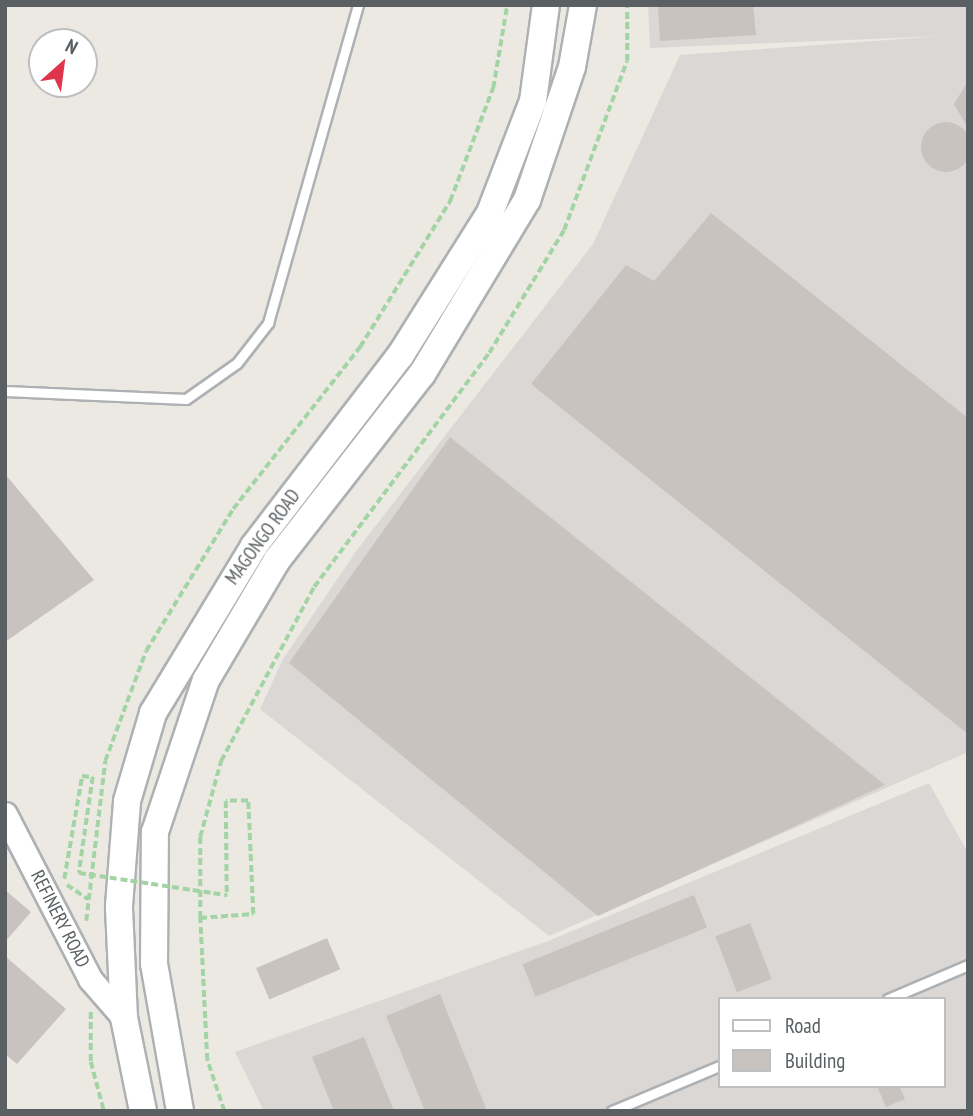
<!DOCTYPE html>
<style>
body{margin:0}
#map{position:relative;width:973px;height:1116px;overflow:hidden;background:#ece8e2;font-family:"PT Sans Narrow",sans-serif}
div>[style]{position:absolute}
.industrial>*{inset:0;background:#dbd7d4}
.building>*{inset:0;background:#c8c3bf;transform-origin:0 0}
.round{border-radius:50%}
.path>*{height:3.5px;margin-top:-1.75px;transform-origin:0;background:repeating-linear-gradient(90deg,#a3d4a5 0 7px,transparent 0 10.5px)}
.roads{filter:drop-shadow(2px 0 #adb1b4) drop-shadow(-2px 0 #adb1b4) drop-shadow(0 2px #adb1b4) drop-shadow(0 -2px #adb1b4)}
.service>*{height:9px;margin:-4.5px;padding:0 4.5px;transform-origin:4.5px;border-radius:4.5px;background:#fff}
.tertiary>*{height:23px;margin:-11.5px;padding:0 11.5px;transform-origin:11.5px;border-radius:11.5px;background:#fff}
.secondary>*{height:26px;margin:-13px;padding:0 13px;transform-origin:13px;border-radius:13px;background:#fff}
.path-bridge>*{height:3.5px;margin-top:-1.75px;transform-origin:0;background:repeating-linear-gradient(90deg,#a3d4a5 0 7px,transparent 0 10.5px)}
span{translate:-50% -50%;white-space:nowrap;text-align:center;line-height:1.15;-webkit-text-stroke:5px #fff;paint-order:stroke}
.street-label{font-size:19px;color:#5a5f62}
.frame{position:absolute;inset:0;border:7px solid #5a5f62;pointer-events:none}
.legend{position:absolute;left:718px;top:997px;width:228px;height:91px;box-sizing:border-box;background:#fff;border:2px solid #bdbfc0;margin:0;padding:9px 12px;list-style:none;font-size:21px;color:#5a5f62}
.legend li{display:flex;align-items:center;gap:14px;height:35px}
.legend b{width:35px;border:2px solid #bdbfc0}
.north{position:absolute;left:28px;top:28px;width:70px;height:70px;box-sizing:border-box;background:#fff;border:2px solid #bdbfc0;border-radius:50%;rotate:28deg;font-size:19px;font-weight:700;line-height:28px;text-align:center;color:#5a5f62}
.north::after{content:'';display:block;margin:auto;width:24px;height:32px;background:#e0344c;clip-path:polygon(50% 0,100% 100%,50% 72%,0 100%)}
</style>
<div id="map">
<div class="industrial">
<div style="clip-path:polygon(648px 5px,968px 5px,968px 752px,549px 936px,260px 709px,283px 659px,357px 550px,593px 244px,680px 55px,943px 36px,650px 48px)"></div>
<div style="clip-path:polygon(evenodd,929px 783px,968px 853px,968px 1111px,264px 1111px,235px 1052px,548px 941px,929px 783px,719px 999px,943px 999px,943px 1086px,719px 1086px,719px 999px)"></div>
</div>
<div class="building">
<div style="clip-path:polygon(658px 5px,753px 5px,756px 35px,660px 41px)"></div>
<div style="clip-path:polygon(968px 81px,968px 128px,954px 104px)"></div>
<div class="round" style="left:921px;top:122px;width:50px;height:50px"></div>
<div style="clip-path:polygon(711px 213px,968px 418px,968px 734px,531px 384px,626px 265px,654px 281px)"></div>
<div style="clip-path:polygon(450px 437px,885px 785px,598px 916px,289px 663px)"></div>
<div style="clip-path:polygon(5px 474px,94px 580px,5px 642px)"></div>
<div style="clip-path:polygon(5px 890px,31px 912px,5px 942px)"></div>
<div style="left:694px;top:895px;width:35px;height:185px;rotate:68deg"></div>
<div style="left:750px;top:923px;width:60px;height:37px;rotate:69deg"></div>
<div style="left:327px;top:938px;width:34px;height:77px;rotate:67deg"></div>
<div style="clip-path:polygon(5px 956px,66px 1009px,17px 1064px,5px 1054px)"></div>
<div style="clip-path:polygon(440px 994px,487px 1111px,425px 1111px,386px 1016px)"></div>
<div style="clip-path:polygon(364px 1037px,394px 1111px,334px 1111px,312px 1057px)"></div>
<div style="clip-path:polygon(877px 1086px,899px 1086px,905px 1099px,886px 1107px)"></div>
</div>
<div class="path">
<div style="left:64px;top:879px;width:105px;rotate:-80.1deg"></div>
<div style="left:82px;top:776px;width:11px;rotate:5deg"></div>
<div style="left:93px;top:777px;width:97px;rotate:98.3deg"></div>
<div style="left:67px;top:885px;width:25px;rotate:34deg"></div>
<div style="left:200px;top:918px;width:53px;rotate:-4.3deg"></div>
<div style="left:253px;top:914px;width:113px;rotate:-92.5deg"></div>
<div style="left:248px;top:801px;width:22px;rotate:180deg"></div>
<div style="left:226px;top:801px;width:94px;rotate:89.4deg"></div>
<div style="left:86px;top:921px;width:161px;rotate:-83.2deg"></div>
<div style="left:105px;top:761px;width:117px;rotate:-69.6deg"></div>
<div style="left:146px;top:651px;width:167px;rotate:-58.5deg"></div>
<div style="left:233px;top:509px;width:206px;rotate:-51.9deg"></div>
<div style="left:360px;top:347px;width:172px;rotate:-58.3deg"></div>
<div style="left:450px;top:201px;width:121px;rotate:-69.2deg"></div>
<div style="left:493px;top:88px;width:84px;rotate:-80.4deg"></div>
<div style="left:91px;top:1012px;width:50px;rotate:90deg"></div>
<div style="left:91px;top:1062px;width:51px;rotate:75.1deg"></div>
<div style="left:224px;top:1111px;width:54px;rotate:-108.4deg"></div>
<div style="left:207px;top:1060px;width:142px;rotate:-92.8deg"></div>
<div style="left:200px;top:918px;width:81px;rotate:-90deg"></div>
<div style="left:200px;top:837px;width:79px;rotate:-74.6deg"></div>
<div style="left:221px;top:761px;width:197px;rotate:-61.9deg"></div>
<div style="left:314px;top:587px;width:292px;rotate:-53.2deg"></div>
<div style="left:489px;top:353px;width:144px;rotate:-58.6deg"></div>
<div style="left:564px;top:230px;width:180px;rotate:-69.6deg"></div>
<div style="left:627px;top:61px;width:56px;rotate:-90deg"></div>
</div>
<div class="roads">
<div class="service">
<div style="left:5px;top:391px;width:181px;rotate:2.5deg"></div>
<div style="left:186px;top:399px;width:62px;rotate:-35.2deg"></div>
<div style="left:237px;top:363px;width:51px;rotate:-52.2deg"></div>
<div style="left:268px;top:323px;width:330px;rotate:-74.2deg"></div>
<div style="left:888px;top:999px;width:87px;rotate:-23deg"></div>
<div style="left:612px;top:1111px;width:116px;rotate:-22.8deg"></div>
</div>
<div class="tertiary">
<div style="left:5px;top:814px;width:186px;rotate:62.7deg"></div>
<div style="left:90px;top:979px;width:52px;rotate:48.9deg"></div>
</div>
<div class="secondary">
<div style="left:143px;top:1111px;width:95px;rotate:-101.5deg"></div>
<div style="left:124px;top:1018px;width:112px;rotate:-92.6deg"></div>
<div style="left:119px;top:906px;width:105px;rotate:-85.6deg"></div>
<div style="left:127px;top:801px;width:92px;rotate:-73.5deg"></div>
<div style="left:153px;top:713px;width:195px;rotate:-58.8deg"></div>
<div style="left:254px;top:546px;width:240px;rotate:-52.5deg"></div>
<div style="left:400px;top:356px;width:169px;rotate:-57.8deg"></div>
<div style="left:490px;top:213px;width:120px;rotate:-69deg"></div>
<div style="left:533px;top:101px;width:97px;rotate:-82.3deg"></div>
<div style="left:180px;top:1111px;width:149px;rotate:-100deg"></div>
<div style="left:154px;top:964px;width:132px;rotate:-89.6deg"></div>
<div style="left:155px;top:832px;width:160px;rotate:-71.5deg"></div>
<div style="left:206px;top:680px;width:139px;rotate:-59.4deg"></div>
<div style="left:277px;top:560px;width:236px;rotate:-52.1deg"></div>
<div style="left:422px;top:374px;width:203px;rotate:-58.9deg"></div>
<div style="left:527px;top:200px;width:140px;rotate:-71.3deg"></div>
<div style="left:572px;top:67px;width:63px;rotate:-79.9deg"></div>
</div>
</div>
<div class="path-bridge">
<div style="left:79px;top:873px;width:150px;rotate:8.5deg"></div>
</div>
<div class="street-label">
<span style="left:263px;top:537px;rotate:-54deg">MAGONGO ROAD</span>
<span style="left:60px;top:919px;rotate:63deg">REFINERY ROAD</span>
</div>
<div class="frame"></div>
<ul class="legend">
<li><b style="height:9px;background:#fff"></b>Road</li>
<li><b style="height:19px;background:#c8c3bf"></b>Building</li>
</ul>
<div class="north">N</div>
</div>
